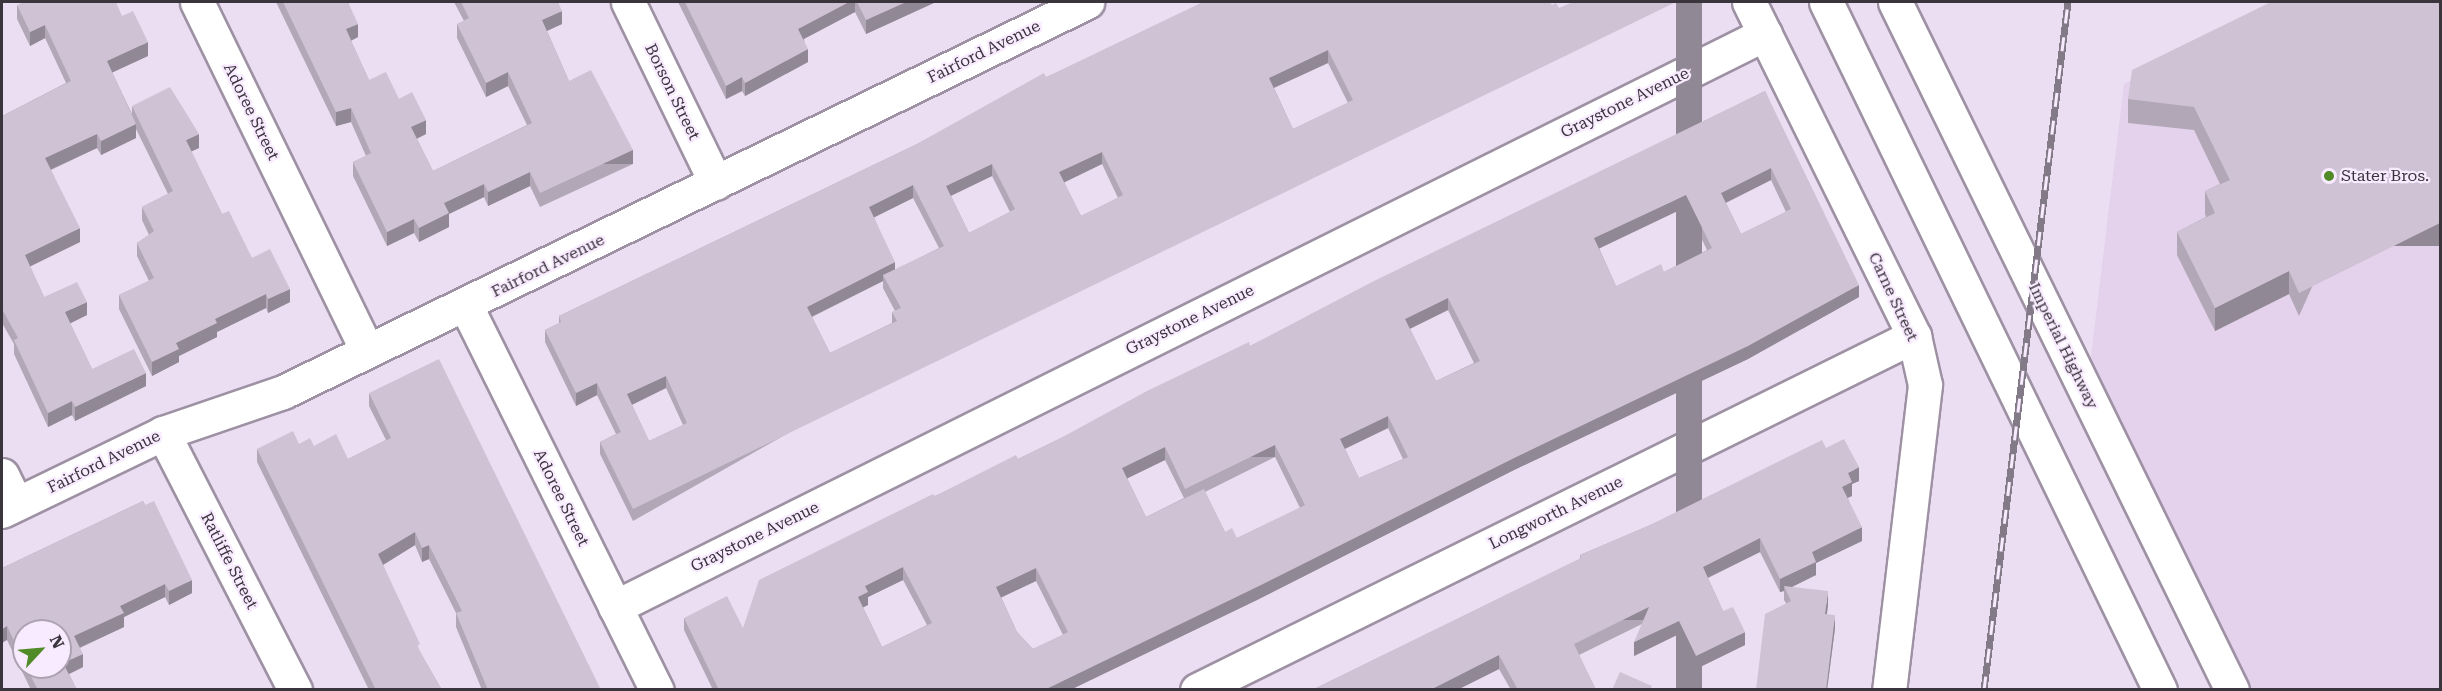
<!DOCTYPE html>
<style>
body{margin:0}
#map{position:relative;width:2442px;height:691px;overflow:hidden;background:#ebdef2;font-family:"Roboto Serif",serif}
div>[style]{position:absolute}
.built>*{inset:0;background:#e4d2ec}
.roads{filter:drop-shadow(2px 0 #9d91a3) drop-shadow(-2px 0 #9d91a3) drop-shadow(0 2px #9d91a3) drop-shadow(0 -2px #9d91a3)}
.street>*{height:33px;margin:-16.5px;padding:0 16.5px;transform-origin:16.5px;border-radius:16.5px;background:#fff}
.secondary>*{height:33px;margin:-16.5px;padding:0 16.5px;transform-origin:16.5px;border-radius:16.5px;background:#fff}
.primary>*{height:33px;margin:-16.5px;padding:0 16.5px;transform-origin:16.5px;border-radius:16.5px;background:#fff}
.rail>*{height:7px;margin-top:-3.5px;transform-origin:0;background:repeating-linear-gradient(90deg,#f9ebff 0 14px,#837a87 0 28px);box-sizing:border-box;border-block:2px solid #837a87}
.wall>*{inset:0;background:#b2a7b7}
.shaded-wall>*{inset:0;background:#918895;transform-origin:0 0}
.building>*{inset:0;background:#cfc2d5}
.dots>*{width:16px;height:16px;translate:-50% -50%;box-sizing:border-box;border:3px solid #f9ebff;border-radius:50%}
span{translate:-50% -50%;white-space:nowrap;text-align:center;line-height:1.15;-webkit-text-stroke:4.5px #f9ebff;paint-order:stroke}
.street-label{font-size:16px;color:#3a343c}
.poi-label{font-size:16px;color:#3a343c}
.left{translate:0 -50%;text-align:left}
.frame{position:absolute;inset:0;border:3px solid #3a343c;pointer-events:none}
.north{position:absolute;left:12px;top:619px;width:60px;height:60px;box-sizing:border-box;background:#f9ebff;border:2px solid #ada2b1;border-radius:50%;rotate:64deg;font-size:16px;font-weight:700;line-height:24px;text-align:center;color:#3a343c}
.north::after{content:'';display:block;margin:auto;width:21px;height:27px;background:#508b28;clip-path:polygon(50% 0,100% 100%,50% 72%,0 100%)}
</style>
<div id="map">
<div class="built">
<div style="clip-path:polygon(2296px 2px,2440px 2px,2440px 689px,2248px 689px,2090px 364px,2124px 84px)"></div>
</div>
<div class="roads">
<div class="street">
<div style="left:197px;top:2px;width:388px;rotate:64deg"></div>
<div style="left:628px;top:2px;width:201px;rotate:64.1deg"></div>
<div style="left:1749px;top:2px;width:373px;rotate:63.7deg"></div>
<div style="left:1914px;top:336px;width:50px;rotate:77.3deg"></div>
<div style="left:1925px;top:385px;width:307px;rotate:96.7deg"></div>
<div style="left:466px;top:306px;width:429px;rotate:63.6deg"></div>
<div style="left:163px;top:433px;width:289px;rotate:62.8deg"></div>
<div style="left:2px;top:475px;width:32px;rotate:64deg"></div>
<div style="left:615px;top:607px;width:1285px;rotate:-26.49deg"></div>
<div style="left:1197px;top:690px;width:800px;rotate:-26.28deg"></div>
</div>
<div class="secondary">
<div style="left:2px;top:511px;width:179px;rotate:-25.8deg"></div>
<div style="left:163px;top:433px;width:127px;rotate:-18.9deg"></div>
<div style="left:283px;top:392px;width:894px;rotate:-25.88deg"></div>
</div>
<div class="primary">
<div style="left:1826px;top:2px;width:765px;rotate:64.11deg"></div>
<div style="left:1895px;top:2px;width:766px;rotate:63.9deg"></div>
</div>
</div>
<div class="rail">
<div style="left:1984px;top:690px;width:693px;rotate:-83.04deg"></div>
</div>
<div class="wall">
<div style="clip-path:polygon(276px 2px,348px 2px,358px 37px,351px 41px,369px 80px,399px 99px,426px 134px,417px 139px,433px 171px,527px 125px,508px 86px,486px 97px,457px 38px,457px 24px,464px 21px,454px 2px,558px 2px,562px 24px,547px 31px,569px 81px,633px 164px,540px 207px,530px 186px,488px 206px,484px 197px,449px 214px,449px 227px,419px 242px,414px 233px,387px 246px,353px 176px,353px 162px,366px 156px,351px 122px,336px 126px)"></div>
<div style="clip-path:polygon(678px 2px,936px 2px,866px 34px,855px 12px,804px 39px,808px 62px,745px 96px,742px 91px,726px 99px)"></div>
<div style="clip-path:polygon(evenodd,1550px 2px,633px 521px,600px 454px,600px 442px,616px 434px,597px 395px,576px 406px,545px 342px,545px 330px,559px 323px,559px 316px,915px 145px,1046px 77px,1550px 2px,1328px 63px,1348px 103px,1293px 129px,1274px 88px,1328px 63px,1550px 2px,1102px 164px,1118px 198px,1081px 216px,1064px 182px,1102px 164px,1550px 2px,992px 176px,1010px 212px,969px 233px,951px 196px,992px 176px,1550px 2px,913px 198px,939px 248px,895px 270px,874px 217px,913px 198px,1550px 2px,883px 281px,883px 288px,895px 311px,892px 312px,892px 323px,830px 353px,812px 317px,883px 281px,1550px 2px,666px 388px,683px 425px,649px 441px,632px 405px,666px 388px)"></div>
<div style="clip-path:polygon(2440px 2px,2299px 316px,2289px 294px,2215px 331px,2177px 255px,2177px 232px,2206px 217px,2205px 214px,2205px 191px,2220px 184px,2194px 130px,2128px 123px,2128px 99px)"></div>
<div style="clip-path:polygon(17px 5px,122px 16px,148px 56px,112px 72px,132px 114px,132px 106px,199px 148px,191px 151px,222px 214px,252px 258px,290px 302px,268px 313px,266px 308px,217px 332px,217px 337px,179px 356px,179px 362px,152px 376px,119px 309px,119px 295px,149px 281px,137px 256px,137px 243px,149px 235px,142px 220px,142px 207px,168px 194px,136px 129px,136px 138px,101px 155px,97px 148px,51px 170px,80px 242px,30px 266px,44px 297px,87px 315px,70px 323px,92px 369px,146px 386px,75px 421px,72px 415px,48px 427px,14px 354px,14px 344px,2px 323px,2px 116px,66px 83px,45px 38px,30px 46px,17px 19px)"></div>
<div style="clip-path:polygon(evenodd,1765px 91px,1859px 297px,1748px 359px,1514px 470px,1257px 600px,1070px 690px,713px 690px,684px 630px,684px 618px,743px 628px,935px 496px,1018px 459px,1250px 346px,1765px 91px,1771px 180px,1786px 212px,1741px 234px,1726px 203px,1771px 180px,1765px 91px,1686px 207px,1707px 250px,1664px 272px,1616px 286px,1599px 248px,1686px 207px,1765px 91px,1448px 310px,1474px 363px,1436px 381px,1410px 329px,1448px 310px,1765px 91px,1388px 428px,1403px 459px,1359px 478px,1345px 449px,1388px 428px,1765px 91px,1275px 457px,1300px 508px,1237px 538px,1225px 532px,1205px 492px,1275px 457px,1765px 91px,1165px 460px,1184px 498px,1146px 517px,1127px 478px,1165px 460px,1765px 91px,903px 580px,927px 625px,882px 647px,863px 607px,868px 605px,868px 597px,903px 580px,1765px 91px,1036px 581px,1063px 635px,1033px 649px,1017px 632px,1001px 597px,1036px 581px)"></div>
<div style="clip-path:polygon(369px 393px,601px 690px,482px 690px,456px 627px,456px 613px,429px 559px,422px 562px,415px 545px,383px 565px,420px 652px,442px 690px,369px 690px,257px 462px,257px 449px,299px 444px,314px 446px,348px 459px,386px 440px,369px 406px)"></div>
<div style="clip-path:polygon(1826px 448px,1859px 481px,1852px 484px,1852px 496px,1848px 498px,1862px 541px,1816px 563px,1816px 575px,1791px 587px,1828px 605px,1827px 614px,1835px 628px,1827px 690px,1756px 690px,1786px 603px,1784px 600px,1784px 591px,1780px 592px,1760px 552px,1708px 578px,1723px 611px,1745px 645px,1696px 669px,1679px 634px,1634px 656px,1642px 624px,1579px 655px,1596px 690px,1511px 690px,1499px 669px,1457px 690px,1312px 690px,1580px 559px,1580px 555px,1648px 526px)"></div>
<div style="clip-path:polygon(evenodd,143px 501px,192px 593px,169px 605px,165px 597px,124px 617px,124px 627px,80px 648px,83px 667px,69px 674px,77px 690px,31px 690px,7px 640px,2px 568px,143px 501px,24px 631px,60px 667px,24px 667px,24px 631px)"></div>
</div>
<div class="shaded-wall">
<div style="clip-path:polygon(849px 2px,855px 2px,855px 12px,798px 42px,798px 29px)"></div>
<div style="clip-path:polygon(906px 2px,936px 2px,866px 34px,866px 20px)"></div>
<div style="left:1676px;top:2px;width:26px;height:1160px"></div>
<div style="clip-path:polygon(562px 11px,562px 24px,542px 33px,542px 20px)"></div>
<div style="clip-path:polygon(358px 24px,358px 37px,346px 43px,346px 29px)"></div>
<div style="clip-path:polygon(45px 25px,45px 38px,30px 46px,30px 32px)"></div>
<div style="clip-path:polygon(148px 42px,148px 56px,107px 75px,107px 61px)"></div>
<div style="clip-path:polygon(808px 49px,808px 62px,745px 96px,745px 83px)"></div>
<div style="clip-path:polygon(1328px 50px,1328px 63px,1269px 90px,1269px 78px)"></div>
<div style="clip-path:polygon(508px 72px,508px 86px,486px 97px,486px 83px)"></div>
<div style="clip-path:polygon(742px 77px,742px 91px,726px 99px,726px 86px)"></div>
<div style="clip-path:polygon(351px 108px,351px 122px,336px 126px,336px 112px)"></div>
<div style="clip-path:polygon(426px 120px,426px 134px,411px 141px,411px 127px)"></div>
<div style="clip-path:polygon(136px 124px,136px 138px,101px 155px,101px 141px)"></div>
<div style="clip-path:polygon(97px 134px,97px 148px,45px 172px,45px 158px)"></div>
<div style="clip-path:polygon(199px 134px,199px 148px,186px 154px,186px 140px)"></div>
<div style="left:633px;top:150px;width:14px;height:102px;rotate:90deg"></div>
<div style="clip-path:polygon(1102px 152px,1102px 164px,1059px 185px,1059px 172px)"></div>
<div style="clip-path:polygon(992px 164px,992px 176px,946px 198px,946px 186px)"></div>
<div style="clip-path:polygon(1771px 168px,1771px 180px,1721px 205px,1721px 193px)"></div>
<div style="clip-path:polygon(530px 172px,530px 186px,488px 206px,488px 192px)"></div>
<div style="clip-path:polygon(484px 184px,484px 197px,449px 214px,449px 227px,419px 242px,419px 228px,444px 203px)"></div>
<div style="clip-path:polygon(913px 185px,913px 198px,869px 220px,869px 207px)"></div>
<div style="clip-path:polygon(1686px 195px,1686px 207px,1594px 251px,1594px 238px)"></div>
<div style="clip-path:polygon(414px 219px,414px 233px,387px 246px,387px 232px)"></div>
<div style="left:2440px;top:223px;width:23px;height:157px;rotate:90deg"></div>
<div style="clip-path:polygon(80px 228px,80px 242px,25px 269px,25px 255px)"></div>
<div style="clip-path:polygon(895px 262px,895px 275px,883px 275px,883px 281px,807px 319px,807px 307px)"></div>
<div style="clip-path:polygon(2289px 271px,2289px 294px,2215px 331px,2215px 308px)"></div>
<div style="clip-path:polygon(1859px 285px,1859px 297px,1748px 359px,1514px 470px,1257px 600px,1070px 690px,1044px 690px,1514px 458px)"></div>
<div style="clip-path:polygon(290px 289px,290px 302px,268px 313px,268px 299px)"></div>
<div style="clip-path:polygon(266px 294px,266px 308px,217px 332px,217px 337px,179px 356px,179px 362px,152px 376px,152px 362px,176px 343px,215px 319px)"></div>
<div style="clip-path:polygon(1448px 298px,1448px 310px,1405px 331px,1405px 319px)"></div>
<div style="clip-path:polygon(87px 302px,87px 315px,65px 326px,65px 312px)"></div>
<div style="clip-path:polygon(146px 373px,146px 386px,75px 421px,75px 407px)"></div>
<div style="clip-path:polygon(666px 376px,666px 388px,627px 407px,627px 394px)"></div>
<div style="clip-path:polygon(597px 383px,597px 395px,576px 406px,576px 393px)"></div>
<div style="clip-path:polygon(72px 401px,72px 415px,48px 427px,48px 413px)"></div>
<div style="clip-path:polygon(1388px 416px,1388px 428px,1340px 451px,1340px 439px)"></div>
<div style="left:1275px;top:445px;width:12px;height:100px;rotate:90deg"></div>
<div style="clip-path:polygon(1165px 447px,1165px 460px,1122px 481px,1122px 468px)"></div>
<div style="clip-path:polygon(1859px 467px,1859px 481px,1852px 484px,1852px 496px,1842px 500px,1842px 487px,1848px 473px)"></div>
<div style="clip-path:polygon(1862px 527px,1862px 541px,1816px 563px,1816px 575px,1786px 590px,1784px 586px,1784px 591px,1780px 592px,1780px 579px,1812px 552px)"></div>
<div style="clip-path:polygon(415px 532px,415px 545px,378px 568px,378px 554px)"></div>
<div style="clip-path:polygon(1760px 538px,1760px 552px,1703px 580px,1703px 567px)"></div>
<div style="clip-path:polygon(429px 545px,429px 559px,422px 562px,422px 548px)"></div>
<div style="clip-path:polygon(903px 567px,903px 580px,868px 597px,868px 605px,858px 610px,858px 597px,865px 586px)"></div>
<div style="clip-path:polygon(1036px 568px,1036px 581px,996px 600px,996px 587px)"></div>
<div style="clip-path:polygon(192px 580px,192px 593px,169px 605px,169px 591px)"></div>
<div style="clip-path:polygon(165px 584px,165px 597px,124px 617px,124px 627px,74px 650px,74px 636px,120px 606px)"></div>
<div style="clip-path:polygon(1828px 591px,1828px 605px,1825px 627px,1825px 614px)"></div>
<div style="left:1649px;top:607px;width:13px;height:84px;rotate:90deg"></div>
<div style="clip-path:polygon(1835px 615px,1835px 628px,1827px 690px,1826px 690px)"></div>
<div style="clip-path:polygon(1679px 621px,1679px 634px,1634px 656px,1634px 642px)"></div>
<div style="clip-path:polygon(7px 626px,7px 640px,2px 643px,2px 629px)"></div>
<div style="clip-path:polygon(1745px 632px,1745px 645px,1696px 669px,1696px 656px)"></div>
<div style="clip-path:polygon(83px 654px,83px 667px,63px 677px,63px 663px)"></div>
<div style="clip-path:polygon(1499px 655px,1499px 669px,1457px 690px,1430px 690px)"></div>
</div>
<div class="building">
<div style="clip-path:polygon(24px 2px,116px 2px,122px 16px,133px 11px,148px 42px,107px 61px,136px 124px,101px 141px,97px 134px,45px 158px,80px 228px,25px 255px,44px 297px,77px 282px,87px 302px,65px 312px,92px 369px,134px 349px,146px 373px,75px 407px,72px 401px,48px 413px,14px 340px,18px 338px,2px 309px,2px 116px,71px 81px,45px 25px,30px 32px,17px 5px)"></div>
<div style="clip-path:polygon(283px 2px,348px 2px,358px 24px,346px 29px,369px 80px,386px 72px,399px 99px,412px 92px,426px 120px,411px 127px,433px 171px,532px 123px,508px 72px,486px 83px,457px 24px,469px 18px,461px 2px,558px 2px,562px 11px,542px 20px,569px 81px,591px 70px,633px 150px,540px 193px,530px 172px,488px 192px,484px 184px,444px 203px,449px 213px,419px 228px,414px 219px,387px 232px,353px 162px,371px 153px,351px 108px,336px 112px)"></div>
<div style="clip-path:polygon(685px 2px,849px 2px,798px 29px,808px 49px,745px 83px,742px 77px,726px 86px)"></div>
<div style="clip-path:polygon(857px 2px,906px 2px,866px 20px)"></div>
<div style="clip-path:polygon(evenodd,1203px 2px,1550px 2px,1552px 5px,1556px 3px,1559px 8px,1573px 2px,1676px 2px,633px 509px,600px 442px,621px 432px,597px 383px,576px 393px,545px 330px,561px 322px,559px 316px,915px 145px,1044px 73px,1046px 77px,1203px 2px,1328px 50px,1353px 100px,1293px 129px,1269px 78px,1328px 50px,1203px 2px,1102px 152px,1123px 195px,1081px 216px,1059px 172px,1102px 152px,1203px 2px,992px 164px,1015px 209px,969px 233px,946px 186px,992px 164px,1203px 2px,913px 185px,944px 246px,883px 275px,901px 308px,892px 312px,897px 321px,830px 353px,807px 307px,895px 262px,869px 207px,913px 185px,1203px 2px,666px 376px,687px 423px,649px 441px,627px 394px,666px 376px)"></div>
<div style="clip-path:polygon(2271px 2px,2440px 2px,2440px 223px,2299px 293px,2289px 271px,2215px 308px,2177px 232px,2215px 213px,2205px 191px,2230px 180px,2194px 107px,2128px 99px,2132px 70px)"></div>
<div style="clip-path:polygon(170px 87px,199px 134px,186px 140px,222px 214px,229px 211px,252px 258px,270px 249px,290px 289px,268px 299px,266px 294px,215px 319px,217px 323px,176px 343px,179px 349px,152px 362px,119px 295px,154px 278px,137px 243px,154px 231px,142px 207px,173px 191px,132px 106px)"></div>
<div style="clip-path:polygon(evenodd,1765px 91px,1859px 285px,1748px 346px,1514px 458px,1257px 587px,1044px 690px,719px 690px,684px 618px,727px 596px,743px 628px,759px 580px,933px 494px,935px 496px,1016px 455px,1018px 459px,1059px 439px,1147px 391px,1249px 342px,1250px 346px,1374px 281px,1765px 91px,1771px 168px,1791px 209px,1741px 234px,1721px 193px,1771px 168px,1765px 91px,1686px 195px,1712px 248px,1664px 272px,1661px 264px,1616px 286px,1594px 238px,1686px 195px,1765px 91px,1448px 298px,1480px 361px,1436px 381px,1405px 319px,1448px 298px,1765px 91px,1388px 416px,1408px 457px,1359px 478px,1340px 439px,1388px 416px,1765px 91px,1275px 445px,1305px 505px,1237px 538px,1232px 528px,1225px 532px,1204px 489px,1146px 517px,1122px 468px,1165px 447px,1185px 489px,1275px 445px,1765px 91px,903px 567px,932px 623px,882px 647px,858px 597px,868px 592px,865px 586px,903px 567px,1765px 91px,1036px 568px,1068px 632px,1033px 649px,1017px 632px,996px 587px,1036px 568px)"></div>
<div style="clip-path:polygon(439px 359px,601px 690px,488px 690px,456px 613px,462px 611px,429px 545px,422px 548px,415px 532px,378px 554px,420px 644px,417px 646px,442px 690px,376px 690px,257px 449px,293px 431px,299px 444px,310px 438px,314px 446px,336px 434px,348px 459px,391px 438px,369px 393px)"></div>
<div style="clip-path:polygon(1844px 439px,1859px 467px,1848px 473px,1852px 482px,1842px 487px,1862px 527px,1812px 552px,1816px 562px,1780px 579px,1760px 538px,1703px 567px,1723px 611px,1733px 607px,1745px 632px,1696px 656px,1679px 621px,1634px 642px,1649px 607px,1574px 644px,1596px 690px,1518px 690px,1499px 655px,1430px 690px,1312px 690px,1581px 558px,1580px 555px,1648px 526px,1822px 440px,1826px 448px)"></div>
<div style="clip-path:polygon(143px 501px,145px 505px,154px 501px,192px 580px,169px 591px,165px 584px,120px 606px,124px 613px,74px 636px,83px 654px,63px 663px,77px 690px,38px 690px,26px 667px,60px 667px,60px 631px,24px 631px,24px 662px,7px 626px,2px 629px,2px 568px)"></div>
<div style="clip-path:polygon(1784px 586px,1828px 591px,1825px 614px,1835px 615px,1826px 690px,1756px 690px,1765px 614px,1791px 601px)"></div>
<div style="clip-path:polygon(1620px 672px,1652px 686px,1650px 690px,1612px 690px)"></div>
</div>
<div class="dots">
<div style="left:2329px;top:176px;background:#508b28"></div>
</div>
<div class="street-label">
<span style="left:984px;top:52px;rotate:-26deg">Fairford Avenue</span>
<span style="left:672px;top:92px;rotate:64deg">Borson Street</span>
<span style="left:1625px;top:103px;rotate:-26deg">Graystone Avenue</span>
<span style="left:251px;top:112px;rotate:64deg">Adoree Street</span>
<span style="left:548px;top:266px;rotate:-26deg">Fairford Avenue</span>
<span style="left:1893px;top:297px;rotate:65deg">Carne Street</span>
<span style="left:1190px;top:320px;rotate:-26deg">Graystone Avenue</span>
<span style="left:2063px;top:346px;rotate:64deg">Imperial Highway</span>
<span style="left:104px;top:462px;rotate:-26deg">Fairford Avenue</span>
<span style="left:561px;top:498px;rotate:64deg">Adoree Street</span>
<span style="left:1556px;top:513px;rotate:-26deg">Longworth Avenue</span>
<span style="left:755px;top:537px;rotate:-26deg">Graystone Avenue</span>
<span style="left:229px;top:561px;rotate:63deg">Ratliffe Street</span>
</div>
<div class="poi-label">
<span class="left" style="left:2341px;top:176px">Stater Bros.</span>
</div>
<div class="frame"></div>
<div class="north">N</div>
</div>
